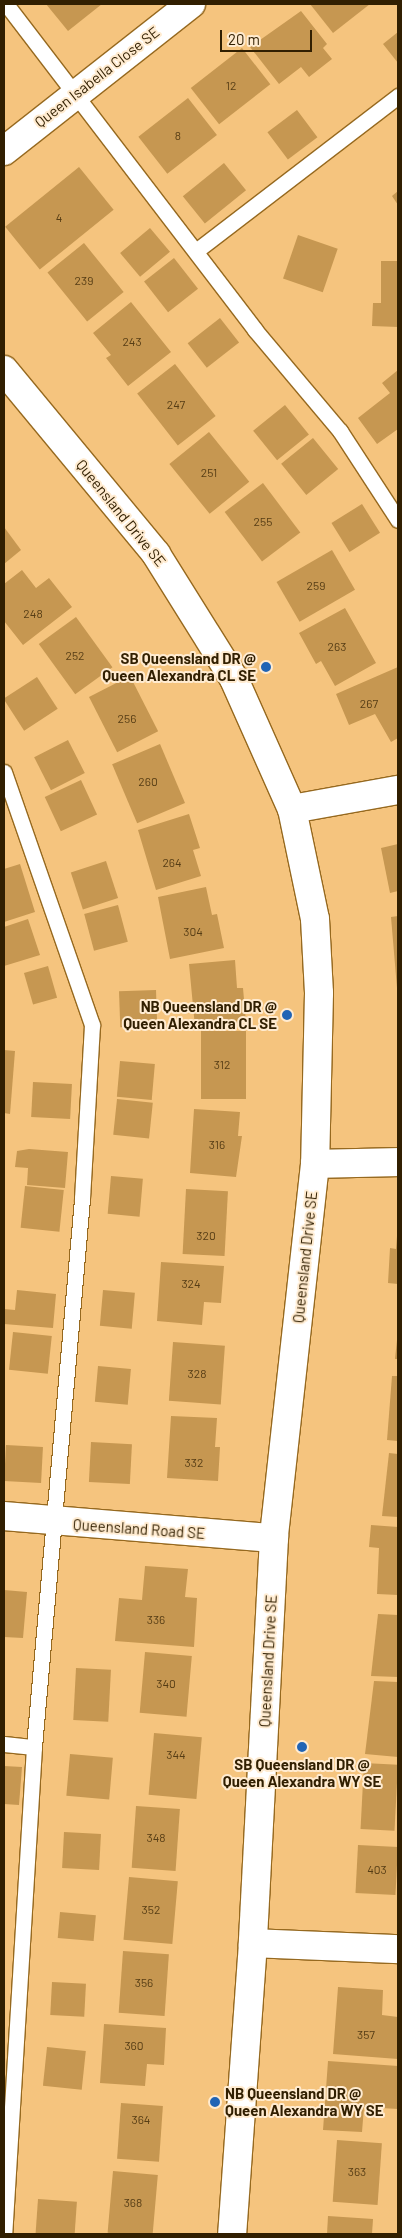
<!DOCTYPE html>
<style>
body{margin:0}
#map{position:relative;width:402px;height:2238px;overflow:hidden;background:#f5c47e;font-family:Barlow,sans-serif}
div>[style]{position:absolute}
.building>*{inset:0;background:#c69751;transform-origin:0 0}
.roads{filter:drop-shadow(1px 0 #96691f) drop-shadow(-1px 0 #96691f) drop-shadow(0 1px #96691f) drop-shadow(0 -1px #96691f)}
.lane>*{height:15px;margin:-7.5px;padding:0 7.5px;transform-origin:7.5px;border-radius:7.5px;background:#fff}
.street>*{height:28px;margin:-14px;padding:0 14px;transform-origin:14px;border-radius:14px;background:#fff}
.secondary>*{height:28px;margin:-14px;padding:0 14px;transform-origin:14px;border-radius:14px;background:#fff}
.dots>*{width:14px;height:14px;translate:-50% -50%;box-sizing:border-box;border:2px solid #ffebd0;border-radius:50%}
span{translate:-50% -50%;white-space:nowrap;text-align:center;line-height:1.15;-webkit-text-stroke:4px #ffebd0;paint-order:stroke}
.number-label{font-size:12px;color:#563d15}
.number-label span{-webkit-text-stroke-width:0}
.street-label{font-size:15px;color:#311f01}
.poi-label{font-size:15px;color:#311f01;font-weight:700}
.right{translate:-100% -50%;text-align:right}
.left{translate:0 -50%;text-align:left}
.frame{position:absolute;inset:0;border:5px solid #311f01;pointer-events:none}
.scale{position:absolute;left:220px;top:30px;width:92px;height:22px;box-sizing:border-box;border:2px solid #311f01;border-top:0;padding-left:6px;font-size:15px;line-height:18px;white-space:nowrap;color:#311f01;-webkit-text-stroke:4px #ffebd0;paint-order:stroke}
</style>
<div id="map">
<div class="building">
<div style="clip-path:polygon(46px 4px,102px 4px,68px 31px)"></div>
<div style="clip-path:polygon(310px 4px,370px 4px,333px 33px)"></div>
<div style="clip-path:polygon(301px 11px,327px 44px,323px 48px,332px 59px,309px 77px,301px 67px,279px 84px,250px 47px)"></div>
<div style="clip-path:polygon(398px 32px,398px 63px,383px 44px)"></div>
<div style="left:242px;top:48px;width:46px;height:65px;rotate:52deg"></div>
<div style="left:188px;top:98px;width:47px;height:63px;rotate:52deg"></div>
<div style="left:297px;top:110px;width:34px;height:37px;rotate:53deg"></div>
<div style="left:224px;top:163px;width:35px;height:53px;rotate:51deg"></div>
<div style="left:79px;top:167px;width:55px;height:95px;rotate:51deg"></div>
<div style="clip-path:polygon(398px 191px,398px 205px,392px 196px)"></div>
<div style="left:150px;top:228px;width:31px;height:39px;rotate:50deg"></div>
<div style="left:298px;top:235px;width:42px;height:46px;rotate:19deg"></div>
<div style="left:84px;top:243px;width:63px;height:47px;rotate:51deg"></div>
<div style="left:174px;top:258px;width:39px;height:38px;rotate:52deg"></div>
<div style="clip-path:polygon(381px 261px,398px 261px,398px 327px,372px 326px,373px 303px,381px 303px)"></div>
<div style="clip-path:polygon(131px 302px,171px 352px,128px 386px,106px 358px,111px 355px,93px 333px)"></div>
<div style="left:220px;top:318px;width:31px;height:41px;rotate:52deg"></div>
<div style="left:175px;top:364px;width:66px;height:48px;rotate:52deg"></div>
<div style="clip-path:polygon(398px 370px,398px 429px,377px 444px,358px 418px,390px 393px,382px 383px)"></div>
<div style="left:285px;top:405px;width:38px;height:41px;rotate:51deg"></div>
<div style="left:209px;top:432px;width:64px;height:51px;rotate:51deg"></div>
<div style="left:313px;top:438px;width:40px;height:41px;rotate:51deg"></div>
<div style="left:263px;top:483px;width:62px;height:48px;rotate:53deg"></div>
<div style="left:362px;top:504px;width:34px;height:36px;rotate:58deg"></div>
<div style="clip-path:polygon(4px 527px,21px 550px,4px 564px)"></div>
<div style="left:332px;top:550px;width:46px;height:64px;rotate:60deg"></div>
<div style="clip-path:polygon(22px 570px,36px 588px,49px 578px,72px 607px,23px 645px,4px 621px,4px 584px)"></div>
<div style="clip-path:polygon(345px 608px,376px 663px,335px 686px,321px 661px,316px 664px,299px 633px)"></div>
<div style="left:76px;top:617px;width:62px;height:46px;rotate:54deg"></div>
<div style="clip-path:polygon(398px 667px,398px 738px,391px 742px,375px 714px,349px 725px,336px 694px)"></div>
<div style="left:130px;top:676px;width:62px;height:46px;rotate:63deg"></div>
<div style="left:37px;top:677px;width:38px;height:40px;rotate:57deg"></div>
<div style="left:68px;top:740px;width:37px;height:38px;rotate:63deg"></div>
<div style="left:160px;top:744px;width:64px;height:52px;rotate:67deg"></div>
<div style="left:81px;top:780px;width:38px;height:40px;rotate:65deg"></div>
<div style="clip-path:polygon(189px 814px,200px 848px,193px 850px,201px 876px,156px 890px,138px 830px)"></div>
<div style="clip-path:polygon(398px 844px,398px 891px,390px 893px,381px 848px)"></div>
<div style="left:106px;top:861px;width:39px;height:37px;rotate:72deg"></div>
<div style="clip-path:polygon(20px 864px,35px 912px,4px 922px,4px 869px)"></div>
<div style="clip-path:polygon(206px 887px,212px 915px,217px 914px,224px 948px,170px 959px,158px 897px)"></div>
<div style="left:118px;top:905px;width:38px;height:35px;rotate:75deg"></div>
<div style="clip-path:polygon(398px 916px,398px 988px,397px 988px,391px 917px)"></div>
<div style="clip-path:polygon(28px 919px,40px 955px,4px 966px,4px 927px)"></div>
<div style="clip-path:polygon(235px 960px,237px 988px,243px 988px,246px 1022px,195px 1027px,189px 964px)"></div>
<div style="left:48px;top:966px;width:33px;height:25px;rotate:74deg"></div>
<div style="left:156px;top:990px;width:36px;height:37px;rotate:88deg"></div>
<div style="left:201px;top:1031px;width:45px;height:68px"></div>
<div style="clip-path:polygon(4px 1050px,15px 1051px,10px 1114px,4px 1113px)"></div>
<div style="left:120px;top:1061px;width:35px;height:36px;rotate:5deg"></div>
<div style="left:33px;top:1082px;width:39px;height:35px;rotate:3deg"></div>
<div style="left:117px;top:1099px;width:36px;height:36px;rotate:6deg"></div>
<div style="clip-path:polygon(194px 1109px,240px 1112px,238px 1136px,242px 1136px,236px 1177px,190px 1173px)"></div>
<div style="clip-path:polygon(29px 1149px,68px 1152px,65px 1188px,27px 1185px,28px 1168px,15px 1167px,17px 1151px)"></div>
<div style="left:111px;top:1176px;width:32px;height:38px;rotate:5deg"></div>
<div style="left:25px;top:1186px;width:39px;height:42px;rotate:6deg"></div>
<div style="left:186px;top:1189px;width:42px;height:65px;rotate:3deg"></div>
<div style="clip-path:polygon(397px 1236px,398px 1284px,388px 1283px,390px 1248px,396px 1249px)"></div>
<div style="clip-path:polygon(161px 1262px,224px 1266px,221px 1303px,204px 1302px,202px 1325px,157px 1321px)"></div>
<div style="clip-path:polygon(17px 1290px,56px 1294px,53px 1328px,4px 1324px,4px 1309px,15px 1310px)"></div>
<div style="left:103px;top:1290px;width:32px;height:36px;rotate:5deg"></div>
<div style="left:13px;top:1332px;width:39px;height:38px;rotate:6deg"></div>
<div style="clip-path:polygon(397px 1340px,398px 1340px,398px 1359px,395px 1359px)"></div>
<div style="left:173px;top:1342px;width:52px;height:59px;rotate:4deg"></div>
<div style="left:98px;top:1366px;width:33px;height:36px;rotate:5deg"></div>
<div style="clip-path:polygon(392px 1376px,398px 1376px,398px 1441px,387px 1440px)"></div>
<div style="clip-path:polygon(171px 1416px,217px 1418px,215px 1447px,220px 1447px,218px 1481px,167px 1478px)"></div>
<div style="left:91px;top:1442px;width:41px;height:40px;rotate:3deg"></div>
<div style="left:6px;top:1445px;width:37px;height:36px;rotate:3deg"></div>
<div style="clip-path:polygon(389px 1453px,398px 1454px,398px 1517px,382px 1516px)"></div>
<div style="clip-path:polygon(371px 1525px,398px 1527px,398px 1595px,377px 1594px,379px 1548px,369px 1547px)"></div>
<div style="clip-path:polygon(145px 1566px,188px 1569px,185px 1597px,197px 1598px,194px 1647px,115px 1641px,119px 1598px,142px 1600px)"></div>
<div style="clip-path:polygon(4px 1590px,27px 1592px,23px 1638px,4px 1637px)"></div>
<div style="clip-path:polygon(378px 1614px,398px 1615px,398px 1677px,371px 1676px)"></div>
<div style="left:145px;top:1652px;width:47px;height:61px;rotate:5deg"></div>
<div style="left:76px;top:1668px;width:35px;height:52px;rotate:3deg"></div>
<div style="clip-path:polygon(374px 1681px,398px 1682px,398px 1757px,365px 1754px)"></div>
<div style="left:154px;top:1733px;width:48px;height:62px;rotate:5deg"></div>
<div style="left:70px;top:1754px;width:43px;height:42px;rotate:5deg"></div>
<div style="left:364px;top:1763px;width:34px;height:66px;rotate:3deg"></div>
<div style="clip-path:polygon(4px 1766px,22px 1767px,19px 1805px,4px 1804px)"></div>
<div style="left:136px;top:1806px;width:44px;height:62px;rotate:4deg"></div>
<div style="left:64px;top:1832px;width:37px;height:36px;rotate:3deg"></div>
<div style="left:358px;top:1845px;width:40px;height:48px;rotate:3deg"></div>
<div style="left:129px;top:1877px;width:49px;height:63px;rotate:5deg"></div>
<div style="left:60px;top:1912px;width:36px;height:26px;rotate:5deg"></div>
<div style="left:123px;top:1951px;width:46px;height:62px;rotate:4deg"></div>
<div style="left:52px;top:1982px;width:34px;height:33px;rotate:3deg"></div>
<div style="clip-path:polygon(338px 1987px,383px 1990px,382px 2015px,398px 2017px,398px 2059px,333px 2054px)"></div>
<div style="clip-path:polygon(104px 2024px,166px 2028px,164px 2065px,147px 2064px,145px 2086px,100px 2083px)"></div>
<div style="left:47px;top:2047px;width:39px;height:39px;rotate:6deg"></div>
<div style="clip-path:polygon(328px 2061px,398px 2066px,398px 2109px,364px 2107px,362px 2132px,323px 2130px)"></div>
<div style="left:121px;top:2103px;width:42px;height:56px;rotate:4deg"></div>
<div style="left:337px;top:2140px;width:45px;height:62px;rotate:4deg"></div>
<div style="left:113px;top:2171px;width:45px;height:62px;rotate:5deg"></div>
<div style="left:38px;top:2199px;width:39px;height:35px;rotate:4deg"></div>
<div style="clip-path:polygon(328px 2216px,373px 2219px,372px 2234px,327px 2234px)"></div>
</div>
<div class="roads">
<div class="lane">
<div style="left:6px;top:4px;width:410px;rotate:52.6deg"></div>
<div style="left:255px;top:330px;width:132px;rotate:49.9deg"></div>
<div style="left:340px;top:431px;width:106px;rotate:56.9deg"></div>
<div style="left:196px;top:251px;width:255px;rotate:-37.5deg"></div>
<div style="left:4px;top:772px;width:268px;rotate:70.8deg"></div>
<div style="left:92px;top:1025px;width:174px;rotate:93.3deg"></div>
<div style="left:82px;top:1199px;width:550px;rotate:95.01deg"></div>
<div style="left:34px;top:1747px;width:488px;rotate:93.5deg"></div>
<div style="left:4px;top:1744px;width:30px;rotate:6deg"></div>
</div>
<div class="street">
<div style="left:4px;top:151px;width:238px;rotate:-38.2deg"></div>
<div style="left:292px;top:809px;width:108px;rotate:-10.2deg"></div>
<div style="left:315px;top:1164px;width:83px;rotate:-1.4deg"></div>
<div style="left:4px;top:1516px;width:271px;rotate:4.7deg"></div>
<div style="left:253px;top:1943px;width:145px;rotate:2.4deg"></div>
</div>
<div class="secondary">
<div style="left:4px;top:370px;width:239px;rotate:50.4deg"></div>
<div style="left:156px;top:554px;width:147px;rotate:58deg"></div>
<div style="left:234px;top:679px;width:142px;rotate:66deg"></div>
<div style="left:292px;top:809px;width:112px;rotate:78.2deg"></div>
<div style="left:315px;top:919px;width:74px;rotate:86.9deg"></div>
<div style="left:319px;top:993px;width:171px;rotate:91.3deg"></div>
<div style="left:315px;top:1164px;width:376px;rotate:96.3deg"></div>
<div style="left:274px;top:1538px;width:406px;rotate:93deg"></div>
<div style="left:253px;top:1943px;width:292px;rotate:94.1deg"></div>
</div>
</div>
<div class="dots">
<div style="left:266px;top:667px;background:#2064b5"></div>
<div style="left:287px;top:1015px;background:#2064b5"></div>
<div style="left:302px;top:1747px;background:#2064b5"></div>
<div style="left:215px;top:2102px;background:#2064b5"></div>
</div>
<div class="number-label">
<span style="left:231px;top:86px">12</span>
<span style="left:178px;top:136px">8</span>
<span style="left:59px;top:218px">4</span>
<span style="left:84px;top:281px">239</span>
<span style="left:132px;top:342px">243</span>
<span style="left:176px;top:405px">247</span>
<span style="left:209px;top:473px">251</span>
<span style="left:263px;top:522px">255</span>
<span style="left:316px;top:586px">259</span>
<span style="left:33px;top:614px">248</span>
<span style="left:337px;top:647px">263</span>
<span style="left:75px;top:656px">252</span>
<span style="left:369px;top:704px">267</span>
<span style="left:127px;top:719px">256</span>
<span style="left:148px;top:782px">260</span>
<span style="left:172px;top:863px">264</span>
<span style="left:193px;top:932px">304</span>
<span style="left:222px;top:1065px">312</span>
<span style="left:217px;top:1145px">316</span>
<span style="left:206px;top:1236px">320</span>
<span style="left:191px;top:1284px">324</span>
<span style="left:197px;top:1374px">328</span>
<span style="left:194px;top:1463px">332</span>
<span style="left:156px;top:1620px">336</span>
<span style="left:166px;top:1684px">340</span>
<span style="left:176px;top:1755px">344</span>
<span style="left:156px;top:1838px">348</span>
<span style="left:377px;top:1870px">403</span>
<span style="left:151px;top:1910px">352</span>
<span style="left:144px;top:1983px">356</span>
<span style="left:366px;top:2035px">357</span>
<span style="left:134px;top:2046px">360</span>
<span style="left:141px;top:2120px">364</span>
<span style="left:357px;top:2172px">363</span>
<span style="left:133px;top:2203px">368</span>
</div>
<div class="street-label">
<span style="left:97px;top:77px;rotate:-38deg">Queen Isabella Close SE</span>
<span style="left:121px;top:513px;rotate:51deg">Queensland Drive SE</span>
<span style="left:305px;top:1257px;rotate:-84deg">Queensland Drive SE</span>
<span style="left:139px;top:1529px;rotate:4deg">Queensland Road SE</span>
<span style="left:268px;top:1661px;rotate:-87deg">Queensland Drive SE</span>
</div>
<div class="poi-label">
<span class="right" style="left:256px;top:667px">SB Queensland DR @<br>Queen Alexandra CL SE</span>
<span class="right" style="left:277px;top:1015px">NB Queensland DR @<br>Queen Alexandra CL SE</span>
<span style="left:302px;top:1773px">SB Queensland DR @<br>Queen Alexandra WY SE</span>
<span class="left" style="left:225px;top:2102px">NB Queensland DR @<br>Queen Alexandra WY SE</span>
</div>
<div class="frame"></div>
<div class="scale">20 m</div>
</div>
